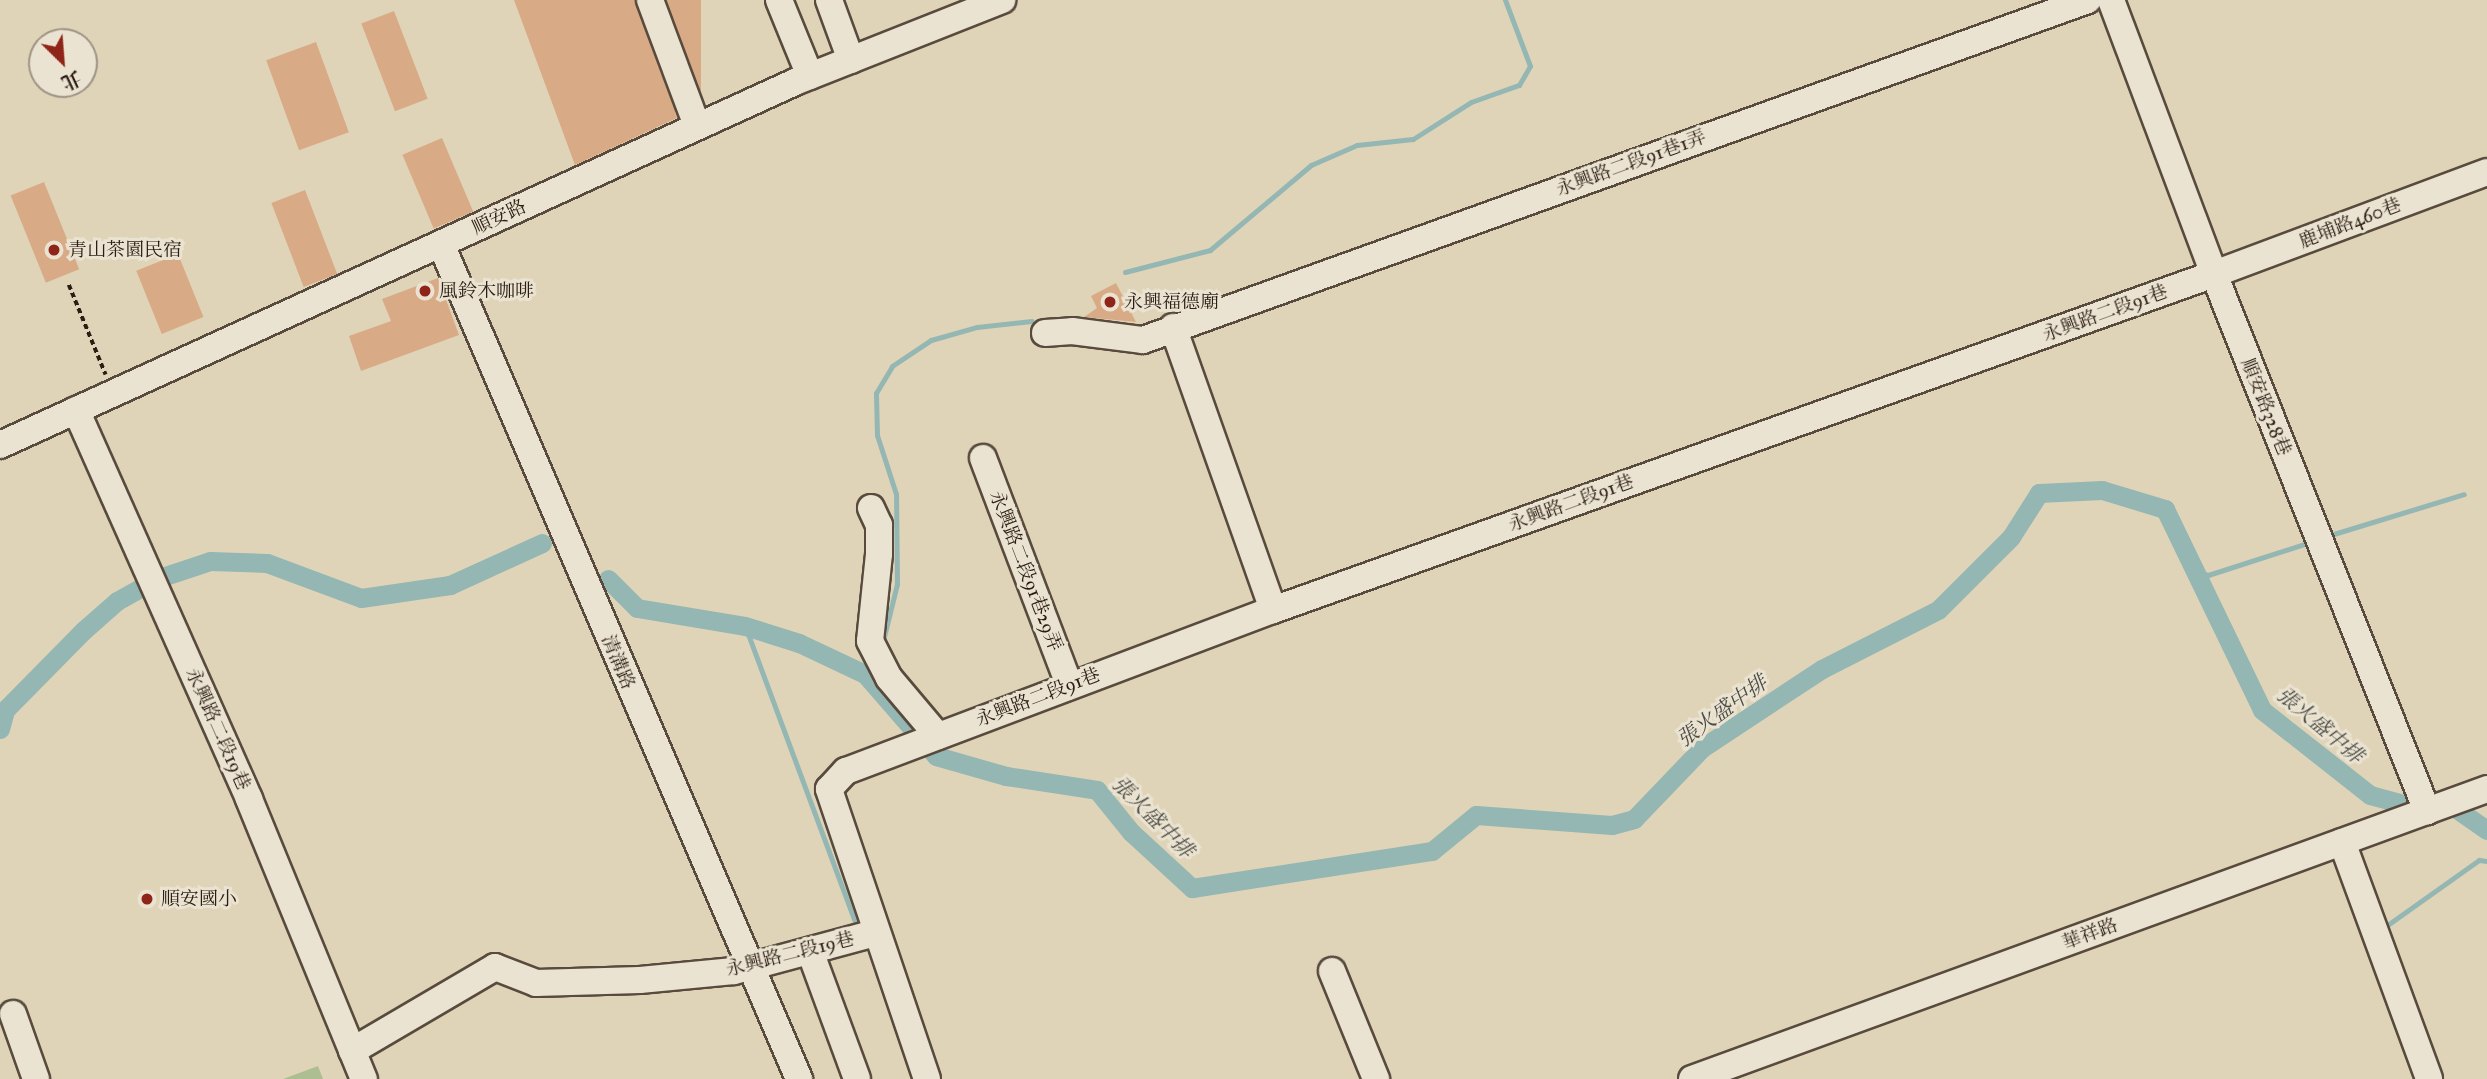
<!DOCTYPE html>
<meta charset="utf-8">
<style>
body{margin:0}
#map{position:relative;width:2487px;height:1079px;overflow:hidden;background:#e0d4b8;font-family:"IM FELL Great Primer","Noto Serif TC",serif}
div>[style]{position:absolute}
.green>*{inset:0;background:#adbe93}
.stream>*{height:5px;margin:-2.5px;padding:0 2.5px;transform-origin:2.5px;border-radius:2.5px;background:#94b7b3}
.canal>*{height:19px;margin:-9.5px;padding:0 9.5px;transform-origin:9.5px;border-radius:9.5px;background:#94b7b3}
.building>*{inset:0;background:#d8ab86;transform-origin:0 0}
.path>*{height:3.5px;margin-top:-1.75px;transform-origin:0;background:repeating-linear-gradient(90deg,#2b1d14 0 5px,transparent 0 8.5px)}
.roads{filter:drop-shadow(2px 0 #584b3d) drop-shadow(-2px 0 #584b3d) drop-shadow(0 2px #584b3d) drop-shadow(0 -2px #584b3d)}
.minor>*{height:26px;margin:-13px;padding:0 13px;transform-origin:13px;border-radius:13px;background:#ebe3d1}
.dots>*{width:19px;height:19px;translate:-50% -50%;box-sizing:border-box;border:4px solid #ebe3d1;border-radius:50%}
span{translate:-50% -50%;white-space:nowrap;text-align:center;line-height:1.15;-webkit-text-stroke:6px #ebe3d1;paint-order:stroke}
.street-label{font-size:19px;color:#2b1d14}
.poi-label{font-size:19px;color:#2b1d14}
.left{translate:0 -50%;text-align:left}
.water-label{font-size:21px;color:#4a4b44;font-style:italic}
.north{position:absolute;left:28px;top:28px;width:70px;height:70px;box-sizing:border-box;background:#ebe3d1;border:2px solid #9e9485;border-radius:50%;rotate:155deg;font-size:19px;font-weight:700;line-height:28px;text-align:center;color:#2b1d14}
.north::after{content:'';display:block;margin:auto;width:24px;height:32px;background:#8f2418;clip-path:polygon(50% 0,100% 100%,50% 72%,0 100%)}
</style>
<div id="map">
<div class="green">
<div style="clip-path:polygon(318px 1066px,323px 1079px,283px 1079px)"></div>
</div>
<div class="stream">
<div style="left:1125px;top:272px;width:88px;rotate:-14.5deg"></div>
<div style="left:1210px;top:250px;width:132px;rotate:-40.1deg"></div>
<div style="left:1311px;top:165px;width:50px;rotate:-23.5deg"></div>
<div style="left:1357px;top:145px;width:56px;rotate:-6.1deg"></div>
<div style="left:1413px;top:139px;width:69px;rotate:-32.5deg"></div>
<div style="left:1471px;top:102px;width:51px;rotate:-19.5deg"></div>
<div style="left:1519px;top:85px;width:22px;rotate:-60deg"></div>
<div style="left:1530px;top:66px;width:71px;rotate:-110.7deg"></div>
<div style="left:2327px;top:536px;width:143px;rotate:-17deg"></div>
<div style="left:2195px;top:571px;width:14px;rotate:17deg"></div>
<div style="left:2208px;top:575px;width:108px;rotate:-17.8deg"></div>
<div style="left:745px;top:626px;width:318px;rotate:69.6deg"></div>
<div style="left:882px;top:645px;width:63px;rotate:-76.2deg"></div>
<div style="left:897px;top:584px;width:90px;rotate:-90.6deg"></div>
<div style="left:896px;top:494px;width:62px;rotate:-107.9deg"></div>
<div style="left:877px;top:435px;width:42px;rotate:-91.4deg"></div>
<div style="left:876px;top:393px;width:31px;rotate:-59deg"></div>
<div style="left:892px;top:366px;width:47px;rotate:-33.7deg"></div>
<div style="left:931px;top:340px;width:48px;rotate:-15.8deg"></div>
<div style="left:977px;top:327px;width:55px;rotate:-6.2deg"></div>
<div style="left:865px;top:674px;width:13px;rotate:-58deg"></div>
<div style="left:2386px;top:926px;width:114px;rotate:-35.4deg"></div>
<div style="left:2479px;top:860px;width:8px;rotate:7deg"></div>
</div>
<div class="canal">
<div style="left:608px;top:579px;width:41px;rotate:45deg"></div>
<div style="left:637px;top:608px;width:109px;rotate:9.5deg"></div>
<div style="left:745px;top:626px;width:57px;rotate:17.5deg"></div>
<div style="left:799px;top:643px;width:73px;rotate:25.2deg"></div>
<div style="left:865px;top:674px;width:108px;rotate:49.1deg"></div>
<div style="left:936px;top:756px;width:73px;rotate:15.9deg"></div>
<div style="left:1006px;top:776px;width:92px;rotate:8.7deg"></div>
<div style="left:1097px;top:790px;width:54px;rotate:51deg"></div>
<div style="left:1131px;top:832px;width:83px;rotate:42.6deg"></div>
<div style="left:1192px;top:888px;width:243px;rotate:-8.8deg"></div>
<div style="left:1432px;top:851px;width:57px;rotate:-39.3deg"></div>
<div style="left:1476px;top:815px;width:136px;rotate:4.2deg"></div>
<div style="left:1612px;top:825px;width:23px;rotate:-15deg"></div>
<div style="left:1634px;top:819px;width:98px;rotate:-46.2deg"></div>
<div style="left:1702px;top:748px;width:144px;rotate:-33.4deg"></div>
<div style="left:1822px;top:669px;width:130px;rotate:-27deg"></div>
<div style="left:1938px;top:610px;width:103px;rotate:-45deg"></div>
<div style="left:2011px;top:537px;width:52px;rotate:-57.5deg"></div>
<div style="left:2039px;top:493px;width:63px;rotate:-2.7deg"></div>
<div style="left:2102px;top:490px;width:66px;rotate:16.8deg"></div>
<div style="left:2165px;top:509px;width:223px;rotate:64.2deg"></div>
<div style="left:2262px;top:710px;width:137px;rotate:38.2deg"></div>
<div style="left:2370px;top:795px;width:38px;rotate:15deg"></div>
<div style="left:0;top:729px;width:20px;rotate:-75deg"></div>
<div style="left:5px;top:710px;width:112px;rotate:-45.4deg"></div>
<div style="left:84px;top:630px;width:44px;rotate:-41.3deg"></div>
<div style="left:117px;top:601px;width:45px;rotate:-29.4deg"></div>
<div style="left:156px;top:579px;width:57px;rotate:-18.4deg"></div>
<div style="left:210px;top:561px;width:57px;rotate:2deg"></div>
<div style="left:267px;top:563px;width:100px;rotate:20.4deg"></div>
<div style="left:361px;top:598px;width:90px;rotate:-8.3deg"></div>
<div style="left:450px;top:585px;width:101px;rotate:-24.5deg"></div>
<div style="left:2458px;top:810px;width:35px;rotate:35deg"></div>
</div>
<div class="building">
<div style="clip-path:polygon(514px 0,635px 0,677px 118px,575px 165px)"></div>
<div style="left:667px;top:0;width:34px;height:112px"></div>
<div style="left:394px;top:11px;width:94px;height:35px;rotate:69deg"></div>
<div style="left:316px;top:42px;width:96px;height:53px;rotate:70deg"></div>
<div style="left:442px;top:138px;width:80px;height:43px;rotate:67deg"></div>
<div style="left:44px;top:182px;width:94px;height:36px;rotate:68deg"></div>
<div style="left:305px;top:190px;width:90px;height:36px;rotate:69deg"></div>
<div style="left:178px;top:254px;width:68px;height:45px;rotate:68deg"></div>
<div style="clip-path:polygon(438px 278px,459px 335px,361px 371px,349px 336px,391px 321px,382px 299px)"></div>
<div style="clip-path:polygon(1116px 283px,1136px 322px,1084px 317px,1097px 308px,1091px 296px)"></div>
</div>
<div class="path">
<div style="left:69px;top:285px;width:97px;rotate:67.7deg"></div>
</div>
<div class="roads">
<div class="minor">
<div style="left:650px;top:0;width:134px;rotate:69.5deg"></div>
<div style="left:779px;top:0;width:82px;rotate:67.8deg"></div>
<div style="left:829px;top:0;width:64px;rotate:69.9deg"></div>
<div style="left:2111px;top:0;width:293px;rotate:69.4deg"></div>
<div style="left:2214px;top:274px;width:578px;rotate:68.36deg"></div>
<div style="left:441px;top:244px;width:909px;rotate:66.79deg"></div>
<div style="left:1173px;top:327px;width:300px;rotate:70.5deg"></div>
<div style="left:1045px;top:333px;width:27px;rotate:-4deg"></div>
<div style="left:1072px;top:331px;width:72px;rotate:7.2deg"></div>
<div style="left:1143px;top:340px;width:1004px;rotate:-19.79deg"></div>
<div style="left:76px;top:410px;width:426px;rotate:66deg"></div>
<div style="left:249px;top:799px;width:303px;rotate:67.7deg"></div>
<div style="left:0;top:445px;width:874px;rotate:-24.54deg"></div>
<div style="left:795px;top:82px;width:223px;rotate:-21.6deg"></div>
<div style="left:983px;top:458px;width:242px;rotate:69.2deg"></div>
<div style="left:871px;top:508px;width:19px;rotate:65deg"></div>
<div style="left:879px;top:525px;width:29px;rotate:90deg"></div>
<div style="left:879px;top:554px;width:87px;rotate:95.9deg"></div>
<div style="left:870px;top:641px;width:42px;rotate:62.8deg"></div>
<div style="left:889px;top:678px;width:76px;rotate:49.8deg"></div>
<div style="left:2342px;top:842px;width:252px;rotate:69.8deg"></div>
<div style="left:810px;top:951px;width:136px;rotate:69.8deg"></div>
<div style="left:1332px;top:971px;width:117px;rotate:67.8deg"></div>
<div style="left:13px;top:1014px;width:69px;rotate:70.5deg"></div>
<div style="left:352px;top:1051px;width:166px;rotate:-30.4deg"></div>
<div style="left:495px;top:967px;width:44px;rotate:21.3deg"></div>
<div style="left:536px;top:983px;width:104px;rotate:-1.7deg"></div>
<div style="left:640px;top:980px;width:94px;rotate:-5.5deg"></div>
<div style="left:734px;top:971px;width:146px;rotate:-15.1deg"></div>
<div style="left:927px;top:1079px;width:306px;rotate:-108.7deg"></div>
<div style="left:829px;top:789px;width:25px;rotate:-47deg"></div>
<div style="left:846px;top:771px;width:456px;rotate:-20.7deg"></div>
<div style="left:1273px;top:610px;width:999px;rotate:-19.65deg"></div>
<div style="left:2214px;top:274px;width:291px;rotate:-20.5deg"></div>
<div style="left:1692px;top:1079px;width:846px;rotate:-20.04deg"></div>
</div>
</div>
<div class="dots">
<div style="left:54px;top:250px;background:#8f2418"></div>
<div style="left:425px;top:291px;background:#8f2418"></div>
<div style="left:1110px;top:302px;background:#8f2418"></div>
<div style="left:147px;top:899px;background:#8f2418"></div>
</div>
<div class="street-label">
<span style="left:1631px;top:163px;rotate:-20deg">永興路二段91巷1弄</span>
<span style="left:499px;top:217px;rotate:-25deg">順安路</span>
<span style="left:2350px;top:223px;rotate:-21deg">鹿埔路460巷</span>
<span style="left:2105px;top:313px;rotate:-20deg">永興路二段91巷</span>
<span style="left:2266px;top:407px;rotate:68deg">順安路328巷</span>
<span style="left:1571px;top:503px;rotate:-20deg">永興路二段91巷</span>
<span style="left:1026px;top:571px;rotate:69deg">永興路二段91巷29弄</span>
<span style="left:618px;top:662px;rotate:67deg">清溝路</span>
<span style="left:1038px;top:697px;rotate:-21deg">永興路二段91巷</span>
<span style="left:218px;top:729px;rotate:66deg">永興路二段19巷</span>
<span style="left:2090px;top:934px;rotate:-20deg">華祥路</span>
<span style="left:790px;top:954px;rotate:-14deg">永興路二段19巷</span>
</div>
<div class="poi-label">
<span class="left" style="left:68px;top:250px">青山茶園民宿</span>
<span class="left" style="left:439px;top:291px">風鈴木咖啡</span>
<span class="left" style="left:1124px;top:302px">永興福德廟</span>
<span class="left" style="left:161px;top:899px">順安國小</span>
</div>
<div class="water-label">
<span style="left:1722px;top:711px;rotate:-36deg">張火盛中排</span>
<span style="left:2320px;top:725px;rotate:40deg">張火盛中排</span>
<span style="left:1153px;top:817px;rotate:45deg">張火盛中排</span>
</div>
<div class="north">北</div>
</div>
